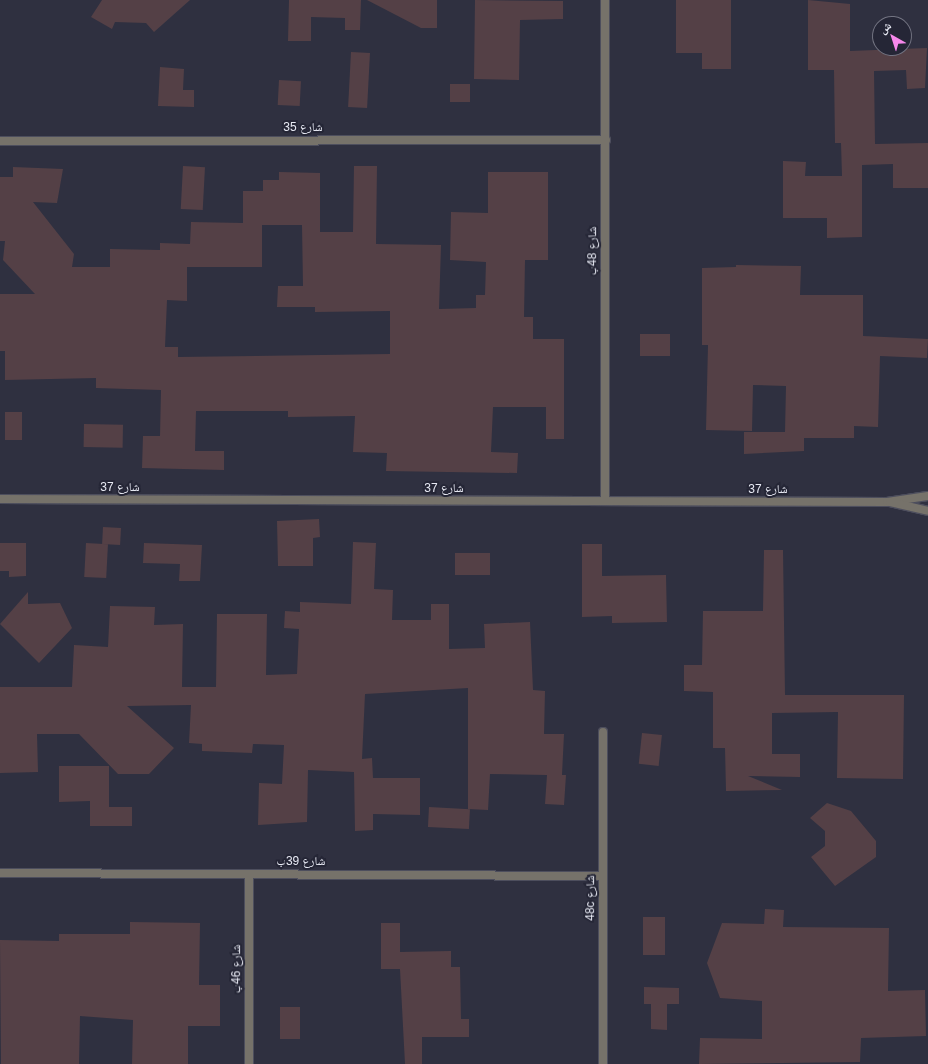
<!DOCTYPE html>
<meta charset="utf-8">
<style>
body{margin:0}
#map{position:relative;width:928px;height:1064px;overflow:hidden;background:#2f3040;font-family:Arial,"Noto Naskh Arabic",sans-serif}
div>[style]{position:absolute}
.building>*{inset:0;background:#544046;transform-origin:0 0}
.roads{filter:drop-shadow(1px 0 #4d4e5d) drop-shadow(-1px 0 #4d4e5d) drop-shadow(0 1px #4d4e5d) drop-shadow(0 -1px #4d4e5d)}
.minor>*{height:8px;margin:-4px;padding:0 4px;transform-origin:4px;border-radius:4px;background:#76726a}
span{translate:-50% -50%;white-space:nowrap;text-align:center;line-height:1.15;-webkit-text-stroke:4px #252636;paint-order:stroke}
.street-label{font-size:12px;color:#e8eaf4}
.north{position:absolute;left:872px;top:16px;width:40px;height:40px;box-sizing:border-box;background:#252636;border:1px solid #737482;border-radius:50%;rotate:321deg;font-size:11px;font-weight:700;line-height:16px;text-align:center;color:#e8eaf4}
.north::after{content:'';display:block;margin:auto;width:14px;height:18px;background:#f788ec;clip-path:polygon(50% 0,100% 100%,50% 72%,0 100%)}
</style>
<div id="map">
<div class="building">
<div style="clip-path:polygon(102px 0,190px 0,154px 32px,146px 23px,115px 22px,112px 29px,91px 17px)"></div>
<div style="clip-path:polygon(289px 0,361px 0,360px 30px,345px 30px,345px 18px,311px 17px,311px 41px,288px 41px)"></div>
<div style="clip-path:polygon(367px 0,437px 0,437px 28px,421px 28px)"></div>
<div style="clip-path:polygon(475px 0,563px 1px,563px 19px,520px 20px,519px 80px,474px 79px)"></div>
<div style="clip-path:polygon(676px 0,731px 0,731px 69px,702px 69px,702px 53px,676px 53px)"></div>
<div style="clip-path:polygon(808px 0,850px 4px,850px 51px,927px 48px,925px 88px,907px 89px,906px 70px,874px 71px,875px 144px,928px 143px,928px 188px,893px 188px,893px 164px,862px 165px,862px 237px,827px 238px,827px 218px,783px 218px,783px 161px,806px 162px,805px 176px,842px 176px,841px 143px,835px 143px,834px 70px,808px 70px)"></div>
<div style="left:351px;top:52px;width:19px;height:55px;rotate:3deg"></div>
<div style="clip-path:polygon(160px 67px,184px 69px,183px 90px,194px 90px,194px 107px,158px 106px)"></div>
<div style="left:279px;top:80px;width:22px;height:25px;rotate:3deg"></div>
<div style="left:450px;top:84px;width:20px;height:18px"></div>
<div style="left:183px;top:166px;width:22px;height:43px;rotate:3deg"></div>
<div style="clip-path:polygon(evenodd,354px 166px,377px 166px,376px 244px,441px 245px,439px 309px,476px 308px,476px 295px,485px 295px,486px 262px,450px 260px,451px 212px,488px 213px,488px 172px,548px 172px,548px 260px,525px 260px,524px 317px,533px 317px,533px 339px,564px 339px,564px 439px,546px 439px,546px 407px,493px 407px,491px 452px,518px 453px,517px 473px,386px 471px,387px 453px,353px 452px,355px 416px,288px 417px,288px 411px,196px 411px,195px 451px,224px 451px,224px 470px,142px 468px,143px 436px,160px 436px,161px 390px,96px 388px,96px 378px,5px 380px,5px 351px,0 351px,0 294px,35px 294px,3px 260px,5px 241px,0 241px,0 177px,13px 177px,13px 167px,63px 169px,57px 203px,33px 202px,74px 254px,72px 267px,110px 267px,110px 249px,160px 250px,160px 243px,190px 244px,191px 222px,243px 223px,243px 191px,263px 191px,263px 180px,279px 180px,279px 172px,320px 173px,320px 232px,353px 232px,354px 166px,262px 225px,302px 225px,303px 286px,278px 286px,277px 307px,315px 307px,315px 312px,390px 311px,390px 354px,178px 357px,178px 347px,165px 347px,167px 300px,187px 301px,187px 267px,262px 267px,262px 225px)"></div>
<div style="clip-path:polygon(736px 265px,801px 266px,800px 295px,863px 295px,863px 336px,928px 339px,927px 358px,880px 356px,878px 427px,854px 426px,854px 438px,804px 438px,804px 451px,744px 454px,744px 432px,785px 432px,786px 386px,753px 385px,752px 431px,706px 430px,708px 345px,702px 345px,702px 268px,736px 267px)"></div>
<div style="left:640px;top:334px;width:30px;height:22px"></div>
<div style="left:5px;top:412px;width:17px;height:28px"></div>
<div style="left:84px;top:424px;width:39px;height:23px;rotate:1deg"></div>
<div style="clip-path:polygon(319px 519px,320px 537px,313px 538px,313px 566px,278px 566px,277px 521px)"></div>
<div style="left:103px;top:527px;width:18px;height:17px;rotate:3deg"></div>
<div style="clip-path:polygon(353px 542px,376px 543px,374px 589px,393px 590px,392px 620px,431px 620px,431px 604px,449px 604px,449px 649px,485px 648px,484px 624px,530px 622px,533px 690px,545px 691px,544px 734px,564px 734px,562px 775px,556px 775px,566px 775px,564px 805px,545px 804px,547px 775px,490px 774px,488px 810px,468px 809px,468px 688px,365px 694px,362px 759px,372px 758px,373px 778px,420px 778px,420px 815px,373px 814px,373px 830px,355px 831px,354px 772px,308px 770px,307px 822px,258px 825px,259px 783px,282px 784px,284px 745px,253px 744px,252px 753px,202px 751px,202px 744px,189px 743px,191px 705px,127px 706px,174px 748px,149px 774px,118px 774px,79px 734px,37px 734px,38px 772px,0 773px,0 687px,72px 687px,74px 645px,108px 647px,110px 606px,155px 607px,154px 625px,183px 624px,182px 687px,216px 687px,217px 614px,267px 614px,266px 675px,297px 674px,299px 629px,284px 628px,285px 611px,300px 612px,300px 602px,351px 604px)"></div>
<div style="clip-path:polygon(0 543px,26px 543px,26px 576px,9px 577px,9px 571px,0 571px)"></div>
<div style="left:86px;top:543px;width:22px;height:34px;rotate:3deg"></div>
<div style="clip-path:polygon(144px 543px,202px 545px,200px 581px,179px 581px,180px 564px,143px 563px)"></div>
<div style="clip-path:polygon(582px 544px,602px 544px,602px 576px,666px 575px,667px 622px,612px 623px,612px 616px,582px 617px)"></div>
<div style="clip-path:polygon(764px 550px,783px 550px,785px 695px,904px 695px,903px 779px,837px 778px,838px 712px,772px 713px,772px 754px,800px 754px,800px 777px,748px 776px,782px 790px,726px 791px,725px 748px,713px 748px,713px 692px,684px 691px,684px 665px,702px 665px,703px 611px,763px 611px)"></div>
<div style="left:455px;top:553px;width:35px;height:22px"></div>
<div style="clip-path:polygon(28px 592px,28px 604px,60px 603px,72px 628px,39px 663px,0 624px)"></div>
<div style="left:642px;top:733px;width:20px;height:31px;rotate:6deg"></div>
<div style="clip-path:polygon(59px 766px,109px 766px,109px 807px,132px 807px,132px 826px,90px 826px,90px 801px,59px 802px)"></div>
<div style="clip-path:polygon(827px 803px,851px 811px,876px 841px,876px 857px,835px 886px,811px 857px,825px 846px,825px 831px,810px 818px)"></div>
<div style="left:429px;top:807px;width:41px;height:20px;rotate:3deg"></div>
<div style="clip-path:polygon(765px 909px,784px 910px,783px 927px,889px 928px,888px 991px,925px 990px,926px 1036px,861px 1038px,860px 1062px,699px 1064px,700px 1038px,762px 1039px,762px 1001px,720px 998px,707px 963px,722px 923px,764px 924px)"></div>
<div style="left:643px;top:917px;width:22px;height:38px"></div>
<div style="clip-path:polygon(130px 922px,200px 923px,199px 985px,220px 985px,220px 1026px,188px 1026px,188px 1064px,132px 1064px,133px 1020px,80px 1016px,79px 1064px,1px 1064px,0 940px,59px 941px,59px 934px,130px 934px)"></div>
<div style="clip-path:polygon(381px 923px,400px 923px,400px 952px,451px 951px,451px 967px,460px 967px,461px 1019px,469px 1019px,469px 1037px,422px 1037px,422px 1064px,405px 1064px,400px 969px,381px 969px)"></div>
<div style="clip-path:polygon(644px 987px,679px 988px,679px 1004px,667px 1004px,667px 1030px,651px 1029px,651px 1004px,644px 1004px)"></div>
<div style="left:280px;top:1007px;width:20px;height:32px"></div>
</div>
<div class="roads">
<div class="minor">
<div style="left:0;top:141px;width:606px;rotate:-0.09deg"></div>
<div style="left:0;top:499px;width:887px;rotate:0.19deg"></div>
<div style="left:887px;top:502px;width:41px;rotate:-8.3deg"></div>
<div style="left:605px;top:501px;width:501px;rotate:-90deg"></div>
<div style="left:890px;top:502px;width:39px;rotate:13deg"></div>
<div style="left:0;top:873px;width:602px;rotate:0.29deg"></div>
<div style="left:249px;top:874px;width:190px;rotate:90deg"></div>
<div style="left:603px;top:1064px;width:332px;rotate:-90deg"></div>
</div>
</div>
<div class="street-label">
<span style="left:303px;top:128px">شارع 35</span>
<span style="left:593px;top:251px;rotate:-90deg">شارع 48ب</span>
<span style="left:120px;top:488px">شارع 37</span>
<span style="left:444px;top:489px">شارع 37</span>
<span style="left:768px;top:490px">شارع 37</span>
<span style="left:301px;top:862px">شارع 39ب</span>
<span style="left:591px;top:898px;rotate:-90deg">48c شارع</span>
<span style="left:237px;top:969px;rotate:-90deg">شارع 46ب</span>
</div>
<div class="north">ش</div>
</div>
